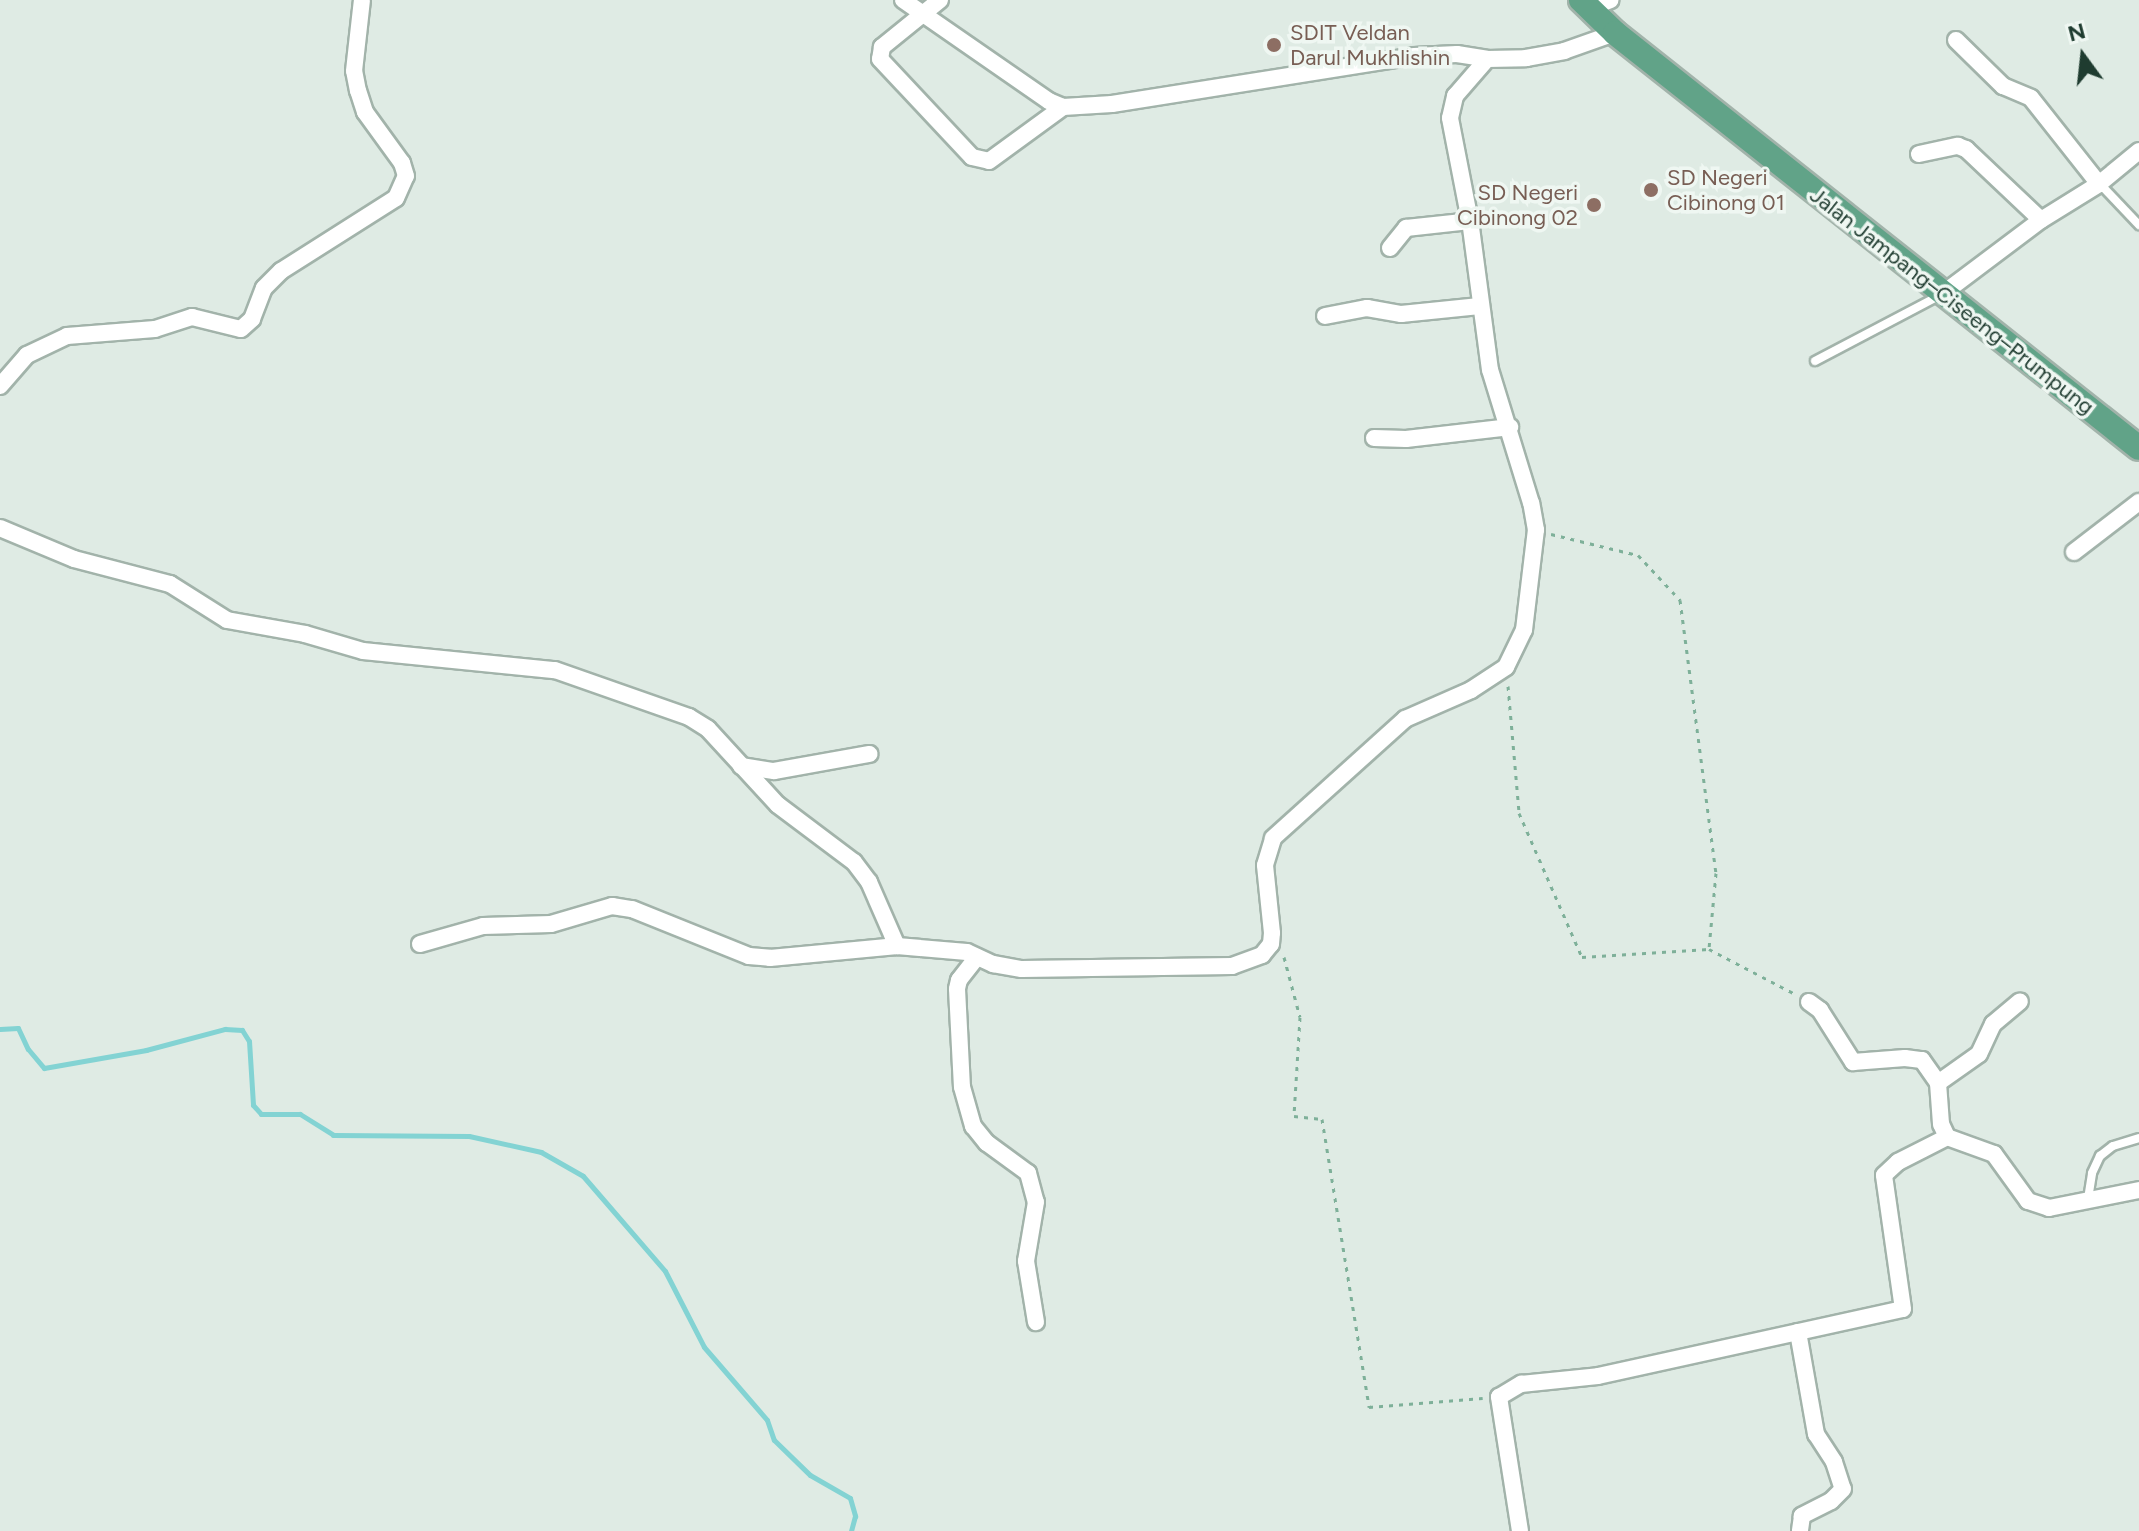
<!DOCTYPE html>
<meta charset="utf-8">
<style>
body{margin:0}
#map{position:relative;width:2139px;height:1531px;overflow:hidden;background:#dfebe4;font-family:Figtree,sans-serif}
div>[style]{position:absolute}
.stream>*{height:5px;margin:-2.5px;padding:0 2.5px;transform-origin:2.5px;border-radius:2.5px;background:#83d3d3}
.path>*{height:3px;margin-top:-1.5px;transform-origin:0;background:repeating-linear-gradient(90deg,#7eb099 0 4px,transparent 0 10px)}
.roads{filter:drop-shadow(2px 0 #a2b3aa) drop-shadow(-2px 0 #a2b3aa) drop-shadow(0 2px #a2b3aa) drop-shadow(0 -2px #a2b3aa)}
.lane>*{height:8px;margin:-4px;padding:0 4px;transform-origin:4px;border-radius:4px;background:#fff}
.street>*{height:16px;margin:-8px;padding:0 8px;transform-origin:8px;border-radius:8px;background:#fff}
.primary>*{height:24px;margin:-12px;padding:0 12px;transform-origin:12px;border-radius:12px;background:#61a388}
.dots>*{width:22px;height:22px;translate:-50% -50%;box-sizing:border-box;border:4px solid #eff7f2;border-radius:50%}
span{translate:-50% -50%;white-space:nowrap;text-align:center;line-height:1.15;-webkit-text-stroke:7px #eff7f2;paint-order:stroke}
.education-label{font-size:22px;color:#785e54}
.left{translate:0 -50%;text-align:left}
.right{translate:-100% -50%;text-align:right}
.street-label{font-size:22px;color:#1f3c30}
.north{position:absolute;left:2043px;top:16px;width:80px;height:80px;-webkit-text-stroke:6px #eff7f2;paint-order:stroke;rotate:345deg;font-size:22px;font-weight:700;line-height:32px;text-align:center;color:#1f3c30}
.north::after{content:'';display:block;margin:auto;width:28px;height:36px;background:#1f3c30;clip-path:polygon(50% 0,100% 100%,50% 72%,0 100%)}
</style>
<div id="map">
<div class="stream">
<div style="left:0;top:1029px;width:18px;rotate:-3deg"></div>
<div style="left:18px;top:1028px;width:23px;rotate:65deg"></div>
<div style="left:28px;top:1049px;width:25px;rotate:50deg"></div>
<div style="left:44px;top:1068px;width:104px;rotate:-10deg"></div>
<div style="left:146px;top:1050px;width:82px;rotate:-14.9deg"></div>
<div style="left:225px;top:1029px;width:17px;rotate:3deg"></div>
<div style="left:242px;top:1030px;width:13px;rotate:58deg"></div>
<div style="left:249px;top:1041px;width:64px;rotate:86.4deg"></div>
<div style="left:253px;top:1105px;width:12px;rotate:48deg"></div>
<div style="left:261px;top:1114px;width:39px"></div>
<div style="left:300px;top:1114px;width:39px;rotate:32deg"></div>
<div style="left:333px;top:1135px;width:136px;rotate:0.4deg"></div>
<div style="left:469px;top:1136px;width:74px;rotate:12.5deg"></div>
<div style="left:541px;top:1152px;width:48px;rotate:29.7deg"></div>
<div style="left:583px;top:1176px;width:125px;rotate:49.2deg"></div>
<div style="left:665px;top:1271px;width:85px;rotate:62.8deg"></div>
<div style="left:704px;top:1347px;width:96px;rotate:49.2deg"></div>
<div style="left:767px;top:1420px;width:21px;rotate:71deg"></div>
<div style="left:774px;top:1440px;width:50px;rotate:44.2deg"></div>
<div style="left:810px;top:1475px;width:46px;rotate:29.9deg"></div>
<div style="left:850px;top:1498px;width:19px;rotate:74deg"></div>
<div style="left:855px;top:1516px;width:16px;rotate:105deg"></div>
</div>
<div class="path">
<div style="left:1551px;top:534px;width:89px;rotate:13.6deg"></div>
<div style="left:1638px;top:555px;width:62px;rotate:47deg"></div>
<div style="left:1680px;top:600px;width:275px;rotate:82.5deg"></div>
<div style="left:1716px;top:873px;width:76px;rotate:95.3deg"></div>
<div style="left:1709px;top:949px;width:97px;rotate:27.6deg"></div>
<div style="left:1508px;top:686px;width:127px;rotate:85deg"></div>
<div style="left:1519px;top:813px;width:157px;rotate:66.4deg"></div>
<div style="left:1582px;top:957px;width:127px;rotate:-3.6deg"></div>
<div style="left:1284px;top:957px;width:62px;rotate:75.1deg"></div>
<div style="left:1300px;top:1017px;width:99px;rotate:93.5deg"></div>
<div style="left:1294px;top:1116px;width:28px;rotate:6deg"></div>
<div style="left:1322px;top:1119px;width:292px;rotate:80.7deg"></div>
<div style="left:1369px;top:1407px;width:114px;rotate:-4.5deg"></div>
</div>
<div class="roads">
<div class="lane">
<div style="left:2100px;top:184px;width:57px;rotate:46.4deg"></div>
<div style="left:1815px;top:361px;width:140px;rotate:-27.7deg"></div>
<div style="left:2088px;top:1199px;width:26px;rotate:-81deg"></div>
<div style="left:2092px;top:1173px;width:19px;rotate:-65deg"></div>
<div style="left:2100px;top:1156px;width:16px;rotate:-38deg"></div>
<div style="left:2113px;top:1146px;width:27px;rotate:-17deg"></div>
</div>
<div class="street">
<div style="left:903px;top:0;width:178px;rotate:34.7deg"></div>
<div style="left:1049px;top:101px;width:15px;rotate:23deg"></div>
<div style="left:1063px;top:107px;width:49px;rotate:-3.5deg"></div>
<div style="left:1112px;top:104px;width:306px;rotate:-9deg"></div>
<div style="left:1414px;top:56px;width:43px;rotate:-2.7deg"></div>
<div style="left:1457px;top:54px;width:30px;rotate:9deg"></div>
<div style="left:1487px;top:59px;width:39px;rotate:-1deg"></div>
<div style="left:1526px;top:58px;width:39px;rotate:-10deg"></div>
<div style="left:1564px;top:51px;width:54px;rotate:-19.4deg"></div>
<div style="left:940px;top:0;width:75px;rotate:141deg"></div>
<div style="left:882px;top:47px;width:12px;rotate:99deg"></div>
<div style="left:880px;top:59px;width:134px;rotate:46.8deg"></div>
<div style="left:972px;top:157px;width:17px;rotate:13deg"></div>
<div style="left:989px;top:161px;width:92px;rotate:-36.1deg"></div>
<div style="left:1590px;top:8px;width:22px;rotate:-21deg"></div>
<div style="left:1956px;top:40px;width:66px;rotate:44.4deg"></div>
<div style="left:2003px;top:86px;width:30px;rotate:23deg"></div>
<div style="left:2031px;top:98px;width:110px;rotate:51.7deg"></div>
<div style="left:1919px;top:154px;width:40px;rotate:-12deg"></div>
<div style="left:1958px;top:146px;width:9px;rotate:21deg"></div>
<div style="left:1966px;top:149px;width:103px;rotate:43.4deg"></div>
<div style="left:1390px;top:248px;width:26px;rotate:-51deg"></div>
<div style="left:1406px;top:228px;width:64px;rotate:-6.2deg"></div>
<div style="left:1941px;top:295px;width:125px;rotate:-36.9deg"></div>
<div style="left:2041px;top:220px;width:68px;rotate:-31.8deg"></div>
<div style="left:2099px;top:184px;width:52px;rotate:-39.5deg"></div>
<div style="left:1325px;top:316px;width:43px;rotate:-10.8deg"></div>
<div style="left:1367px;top:308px;width:35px;rotate:10deg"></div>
<div style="left:1401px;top:314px;width:79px;rotate:-5.8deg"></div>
<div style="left:0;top:386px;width:41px;rotate:-48.9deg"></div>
<div style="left:27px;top:355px;width:44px;rotate:-25.4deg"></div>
<div style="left:67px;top:336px;width:88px;rotate:-4.5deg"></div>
<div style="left:155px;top:329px;width:39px;rotate:-18deg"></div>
<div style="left:192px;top:317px;width:50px;rotate:13.8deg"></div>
<div style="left:241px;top:329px;width:15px;rotate:-42deg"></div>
<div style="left:252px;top:319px;width:33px;rotate:-69deg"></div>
<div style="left:264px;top:288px;width:24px;rotate:-45deg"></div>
<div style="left:281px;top:271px;width:136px;rotate:-32.4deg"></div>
<div style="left:396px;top:198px;width:24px;rotate:-66deg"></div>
<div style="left:406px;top:176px;width:14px;rotate:-107deg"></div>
<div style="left:402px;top:163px;width:63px;rotate:-126deg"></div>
<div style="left:365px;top:112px;width:22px;rotate:-108deg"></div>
<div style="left:358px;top:91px;width:20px;rotate:-101deg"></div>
<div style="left:354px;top:71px;width:71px;rotate:-83.6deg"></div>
<div style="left:1374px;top:438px;width:32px;rotate:2deg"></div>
<div style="left:1406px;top:439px;width:105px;rotate:-6.6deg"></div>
<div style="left:0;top:528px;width:80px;rotate:22.7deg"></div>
<div style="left:74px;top:559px;width:99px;rotate:14.6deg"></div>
<div style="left:170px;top:584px;width:67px;rotate:32.3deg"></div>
<div style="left:227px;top:620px;width:79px;rotate:10.2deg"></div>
<div style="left:305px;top:634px;width:60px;rotate:16.3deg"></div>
<div style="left:363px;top:651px;width:193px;rotate:5.7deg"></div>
<div style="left:555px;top:670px;width:142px;rotate:19.3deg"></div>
<div style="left:689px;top:717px;width:22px;rotate:32deg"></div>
<div style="left:708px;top:729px;width:103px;rotate:47.4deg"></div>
<div style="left:778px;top:805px;width:95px;rotate:36.9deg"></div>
<div style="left:854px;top:862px;width:25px;rotate:53deg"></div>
<div style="left:869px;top:882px;width:70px;rotate:66.4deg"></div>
<div style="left:2074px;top:552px;width:82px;rotate:-37.6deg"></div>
<div style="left:741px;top:766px;width:33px;rotate:9deg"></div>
<div style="left:774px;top:771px;width:97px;rotate:-10.1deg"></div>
<div style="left:420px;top:944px;width:66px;rotate:-15.9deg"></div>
<div style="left:483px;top:926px;width:68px;rotate:-1.7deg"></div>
<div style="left:551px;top:924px;width:64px;rotate:-16.4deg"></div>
<div style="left:612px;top:906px;width:20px;rotate:9deg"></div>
<div style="left:632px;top:909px;width:126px;rotate:21.9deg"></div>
<div style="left:749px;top:956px;width:21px;rotate:5deg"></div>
<div style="left:770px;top:958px;width:128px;rotate:-5.4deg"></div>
<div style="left:897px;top:946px;width:70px;rotate:4.9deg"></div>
<div style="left:967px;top:952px;width:29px;rotate:25deg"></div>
<div style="left:993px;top:964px;width:29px;rotate:10deg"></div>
<div style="left:1022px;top:969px;width:210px;rotate:-0.8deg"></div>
<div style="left:1232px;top:966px;width:32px;rotate:-20deg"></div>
<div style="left:1262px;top:955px;width:14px;rotate:-51deg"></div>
<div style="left:1271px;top:944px;width:11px;rotate:-85deg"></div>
<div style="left:1272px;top:933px;width:68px;rotate:-95.9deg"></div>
<div style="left:1265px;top:865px;width:28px;rotate:-73deg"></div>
<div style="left:1273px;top:838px;width:178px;rotate:-42deg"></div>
<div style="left:1405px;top:719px;width:72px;rotate:-23.7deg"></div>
<div style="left:1471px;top:690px;width:42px;rotate:-33.3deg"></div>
<div style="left:1506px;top:667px;width:41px;rotate:-64.1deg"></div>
<div style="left:1524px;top:630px;width:101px;rotate:-83.2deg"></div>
<div style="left:1536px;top:530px;width:27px;rotate:-100deg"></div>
<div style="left:1531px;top:503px;width:139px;rotate:-107.1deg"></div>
<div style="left:1490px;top:370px;width:150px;rotate:-97.6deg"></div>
<div style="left:1470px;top:221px;width:105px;rotate:-101deg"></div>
<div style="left:1450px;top:118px;width:23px;rotate:-77deg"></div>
<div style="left:1455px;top:96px;width:49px;rotate:-49.1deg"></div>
<div style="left:977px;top:957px;width:29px;rotate:128deg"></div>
<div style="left:959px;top:980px;width:9px;rotate:103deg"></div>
<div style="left:957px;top:989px;width:98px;rotate:87.1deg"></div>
<div style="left:962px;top:1087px;width:41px;rotate:74.2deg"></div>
<div style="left:973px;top:1126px;width:22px;rotate:51deg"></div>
<div style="left:987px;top:1143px;width:51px;rotate:36.2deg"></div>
<div style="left:1028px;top:1173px;width:30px;rotate:75deg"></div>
<div style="left:1036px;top:1202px;width:60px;rotate:99.6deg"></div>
<div style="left:1026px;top:1261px;width:62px;rotate:80.7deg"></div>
<div style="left:1809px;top:1002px;width:14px;rotate:36deg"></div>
<div style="left:1820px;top:1010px;width:62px;rotate:57.6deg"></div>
<div style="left:1853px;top:1062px;width:52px;rotate:-4.4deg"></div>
<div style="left:1905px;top:1058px;width:17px;rotate:7deg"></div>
<div style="left:1922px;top:1060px;width:28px;rotate:55deg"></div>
<div style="left:1938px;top:1083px;width:41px;rotate:85.8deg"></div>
<div style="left:1941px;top:1124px;width:14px;rotate:65deg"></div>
<div style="left:1947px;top:1137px;width:50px;rotate:19.9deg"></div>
<div style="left:1994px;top:1154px;width:58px;rotate:54.1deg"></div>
<div style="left:2028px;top:1201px;width:22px;rotate:18deg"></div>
<div style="left:2049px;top:1208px;width:92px;rotate:-11.3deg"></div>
<div style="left:1938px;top:1083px;width:50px;rotate:-35.3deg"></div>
<div style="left:1979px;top:1054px;width:33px;rotate:-65deg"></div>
<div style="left:1993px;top:1024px;width:35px;rotate:-40deg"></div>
<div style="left:1798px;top:1332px;width:104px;rotate:80deg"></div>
<div style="left:1816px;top:1434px;width:33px;rotate:57deg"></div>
<div style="left:1834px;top:1462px;width:28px;rotate:72deg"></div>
<div style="left:1843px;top:1489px;width:17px;rotate:135deg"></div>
<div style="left:1831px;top:1501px;width:33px;rotate:153deg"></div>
<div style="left:1802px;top:1516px;width:15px;rotate:98deg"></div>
<div style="left:1520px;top:1531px;width:136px;rotate:-98.9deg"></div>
<div style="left:1499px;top:1397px;width:26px;rotate:-31deg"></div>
<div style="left:1521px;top:1384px;width:77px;rotate:-5.9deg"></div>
<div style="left:1598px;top:1376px;width:312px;rotate:-12.4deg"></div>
<div style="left:1903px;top:1309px;width:135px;rotate:-98.1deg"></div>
<div style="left:1884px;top:1175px;width:19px;rotate:-43deg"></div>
<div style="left:1898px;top:1162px;width:55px;rotate:-27deg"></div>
</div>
<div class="primary">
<div style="left:1581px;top:0;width:47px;rotate:44.1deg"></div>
<div style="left:1615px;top:33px;width:668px;rotate:38.38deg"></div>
</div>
</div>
<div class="dots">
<div style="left:1274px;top:45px;background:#8d6e63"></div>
<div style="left:1651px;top:190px;background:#8d6e63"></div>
<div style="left:1594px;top:205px;background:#8d6e63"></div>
</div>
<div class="education-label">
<span class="left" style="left:1290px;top:45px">SDIT Veldan<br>Darul Mukhlishin</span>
<span class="left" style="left:1667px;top:190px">SD Negeri<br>Cibinong 01</span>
<span class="right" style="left:1578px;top:205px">SD Negeri<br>Cibinong 02</span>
</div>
<div class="street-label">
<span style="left:1952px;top:301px;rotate:38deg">Jalan Jampang–Ciseeng–Prumpung</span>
</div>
<div class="north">N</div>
</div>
